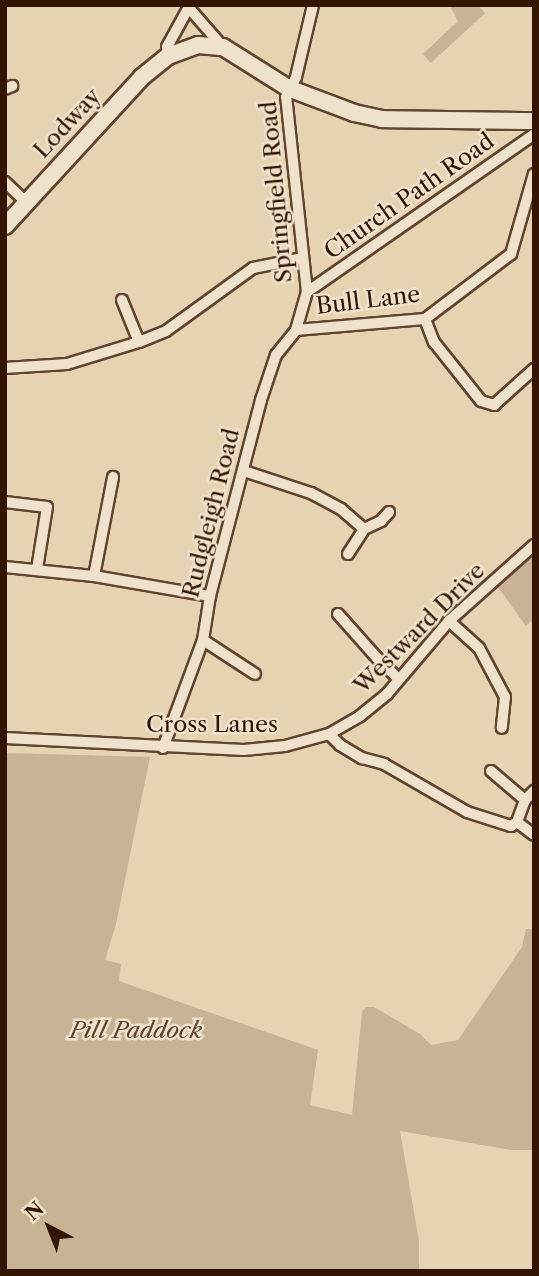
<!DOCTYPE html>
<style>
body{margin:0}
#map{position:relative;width:539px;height:1276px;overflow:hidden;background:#e6d3b2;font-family:"Libre Caslon Text",serif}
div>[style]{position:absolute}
.green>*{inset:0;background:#c8b394}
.roads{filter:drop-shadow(2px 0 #60442f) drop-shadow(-2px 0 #60442f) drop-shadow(0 2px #60442f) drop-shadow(0 -2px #60442f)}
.street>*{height:10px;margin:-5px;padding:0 5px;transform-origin:5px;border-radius:5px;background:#efe2cd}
.secondary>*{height:16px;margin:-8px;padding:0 8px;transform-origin:8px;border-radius:8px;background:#efe2cd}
span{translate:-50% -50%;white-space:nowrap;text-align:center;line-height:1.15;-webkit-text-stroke:5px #efe2cd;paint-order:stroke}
.street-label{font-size:23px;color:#341503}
.park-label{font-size:23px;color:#60442e;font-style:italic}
.frame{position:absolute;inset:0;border:7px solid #341503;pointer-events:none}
.north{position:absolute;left:14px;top:1192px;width:70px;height:70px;-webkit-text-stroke:5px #efe2cd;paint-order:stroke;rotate:318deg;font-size:19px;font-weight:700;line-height:28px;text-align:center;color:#341503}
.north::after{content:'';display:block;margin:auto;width:24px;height:32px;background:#341503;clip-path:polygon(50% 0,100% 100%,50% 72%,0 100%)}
</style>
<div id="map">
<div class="green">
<div style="clip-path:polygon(454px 5px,478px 5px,485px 13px,431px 63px,423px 54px,458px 21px,451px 8px)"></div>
<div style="clip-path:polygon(534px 555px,534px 625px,531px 621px,526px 626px,498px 587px)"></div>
<div style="clip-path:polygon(5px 753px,150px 757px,116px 924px,105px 960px,121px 964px,119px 981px,318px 1050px,310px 1105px,352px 1115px,362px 1012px,366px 1007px,374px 1007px,420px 1034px,431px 1045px,458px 1040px,522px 947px,526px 929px,534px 929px,534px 1150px,512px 1150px,400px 1131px,419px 1241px,419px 1271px,5px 1271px)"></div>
</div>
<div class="roads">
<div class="street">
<div style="left:189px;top:8px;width:52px;rotate:48.9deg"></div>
<div style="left:168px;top:56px;width:9px;rotate:-96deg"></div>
<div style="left:167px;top:47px;width:48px;rotate:-61.3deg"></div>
<div style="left:5px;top:89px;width:8px;rotate:-23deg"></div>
<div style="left:5px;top:182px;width:28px;rotate:44deg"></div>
<div style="left:307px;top:292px;width:277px;rotate:-34.8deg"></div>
<div style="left:122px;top:300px;width:45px;rotate:68deg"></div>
<div style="left:425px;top:319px;width:25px;rotate:69deg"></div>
<div style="left:434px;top:342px;width:75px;rotate:51.5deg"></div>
<div style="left:481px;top:401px;width:14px;rotate:17deg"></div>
<div style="left:494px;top:405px;width:54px;rotate:-42deg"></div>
<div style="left:296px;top:330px;width:129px;rotate:-4.9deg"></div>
<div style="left:425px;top:319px;width:108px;rotate:-37.1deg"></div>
<div style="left:511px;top:254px;width:83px;rotate:-74deg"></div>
<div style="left:5px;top:368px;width:62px;rotate:-3.7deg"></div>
<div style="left:67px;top:364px;width:75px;rotate:-17deg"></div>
<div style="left:139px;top:342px;width:29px;rotate:-22deg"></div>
<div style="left:166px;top:331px;width:107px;rotate:-35.9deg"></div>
<div style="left:253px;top:268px;width:51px;rotate:-11.3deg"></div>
<div style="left:244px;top:471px;width:71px;rotate:18.2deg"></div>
<div style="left:311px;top:493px;width:34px;rotate:28deg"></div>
<div style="left:341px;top:509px;width:30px;rotate:41deg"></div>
<div style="left:5px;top:502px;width:42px;rotate:6.8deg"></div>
<div style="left:47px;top:507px;width:63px;rotate:99.2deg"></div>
<div style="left:348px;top:554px;width:30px;rotate:-57deg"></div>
<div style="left:364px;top:529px;width:19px;rotate:-25deg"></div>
<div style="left:381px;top:521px;width:12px;rotate:-48deg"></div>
<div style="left:5px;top:567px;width:89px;rotate:5.8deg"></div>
<div style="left:94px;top:576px;width:118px;rotate:9.8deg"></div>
<div style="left:94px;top:576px;width:101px;rotate:-79.1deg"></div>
<div style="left:338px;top:614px;width:59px;rotate:48.4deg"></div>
<div style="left:377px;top:658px;width:30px;rotate:44deg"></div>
<div style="left:449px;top:621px;width:40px;rotate:42deg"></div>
<div style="left:479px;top:648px;width:55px;rotate:62deg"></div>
<div style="left:505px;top:697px;width:31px;rotate:96deg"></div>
<div style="left:203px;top:640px;width:62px;rotate:33.2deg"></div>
<div style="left:329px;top:734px;width:16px;rotate:45deg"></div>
<div style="left:340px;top:745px;width:26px;rotate:31deg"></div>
<div style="left:362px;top:758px;width:23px;rotate:15deg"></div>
<div style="left:384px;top:764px;width:96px;rotate:30deg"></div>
<div style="left:467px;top:812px;width:46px;rotate:17.7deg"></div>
<div style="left:511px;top:826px;width:7px;rotate:-34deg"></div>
<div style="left:5px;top:738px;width:239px;rotate:2.9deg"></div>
<div style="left:244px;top:750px;width:41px;rotate:-5.6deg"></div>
<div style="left:285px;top:746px;width:46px;rotate:-15.3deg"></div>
<div style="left:329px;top:734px;width:36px;rotate:-30deg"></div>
<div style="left:360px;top:716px;width:35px;rotate:-39deg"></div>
<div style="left:387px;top:694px;width:96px;rotate:-49.7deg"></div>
<div style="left:449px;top:621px;width:114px;rotate:-41.8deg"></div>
<div style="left:163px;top:748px;width:115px;rotate:-69.7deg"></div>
<div style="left:203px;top:640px;width:45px;rotate:-81deg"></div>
<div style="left:210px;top:596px;width:203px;rotate:-75.4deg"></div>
<div style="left:261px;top:400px;width:47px;rotate:-71.6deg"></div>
<div style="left:276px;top:355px;width:32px;rotate:-51deg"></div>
<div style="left:296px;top:330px;width:40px;rotate:-74deg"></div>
<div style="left:307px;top:292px;width:196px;rotate:-96.1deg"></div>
<div style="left:286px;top:97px;width:22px;rotate:-63deg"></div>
<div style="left:296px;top:77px;width:74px;rotate:-76.7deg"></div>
<div style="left:491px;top:771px;width:45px;rotate:40.5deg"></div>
<div style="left:517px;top:822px;width:23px;rotate:-70deg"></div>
<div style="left:525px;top:800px;width:13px;rotate:-45deg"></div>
<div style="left:517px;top:822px;width:21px;rotate:37deg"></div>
</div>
<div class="secondary">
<div style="left:5px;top:226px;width:202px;rotate:-47.4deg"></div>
<div style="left:142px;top:77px;width:33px;rotate:-39deg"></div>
<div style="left:168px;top:56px;width:32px;rotate:-20deg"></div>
<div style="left:198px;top:45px;width:25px;rotate:5deg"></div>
<div style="left:223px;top:47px;width:77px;rotate:32.2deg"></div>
<div style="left:288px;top:88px;width:71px;rotate:20.7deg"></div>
<div style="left:354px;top:113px;width:29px;rotate:12deg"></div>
<div style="left:382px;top:119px;width:152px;rotate:0.8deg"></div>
</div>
</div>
<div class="street-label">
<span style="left:67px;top:123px;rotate:-47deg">Lodway</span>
<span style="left:276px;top:192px;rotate:-95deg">Springfield Road</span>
<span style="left:409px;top:196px;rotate:-35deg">Church Path Road</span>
<span style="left:368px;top:300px;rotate:-7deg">Bull Lane</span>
<span style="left:211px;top:513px;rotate:-76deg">Rudgleigh Road</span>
<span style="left:419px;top:628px;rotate:-45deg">Westward Drive</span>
<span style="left:212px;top:724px">Cross Lanes</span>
</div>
<div class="park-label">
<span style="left:136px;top:1030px">Pill Paddock</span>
</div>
<div class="frame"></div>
<div class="north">N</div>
</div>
